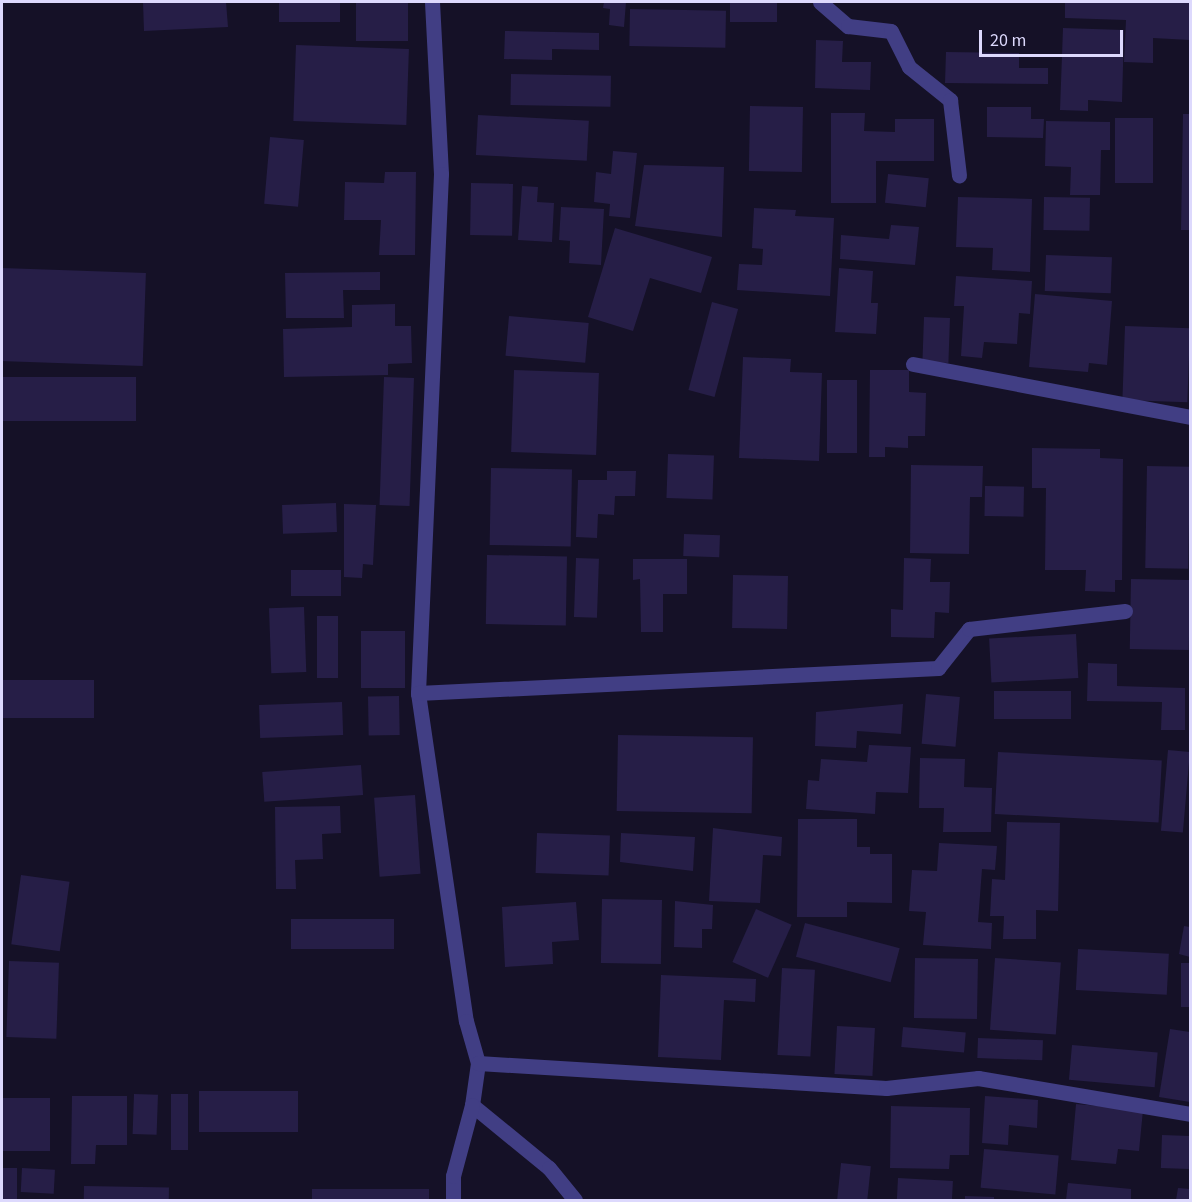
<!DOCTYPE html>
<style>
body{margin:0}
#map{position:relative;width:1192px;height:1202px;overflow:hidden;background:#151127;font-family:"Source Sans 3",sans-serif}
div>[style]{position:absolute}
.building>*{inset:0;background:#261e47;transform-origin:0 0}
.minor>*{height:15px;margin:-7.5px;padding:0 7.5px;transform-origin:7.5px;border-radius:7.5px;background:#413e84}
span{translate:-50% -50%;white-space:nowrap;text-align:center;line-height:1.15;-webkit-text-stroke:4.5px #151127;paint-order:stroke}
.frame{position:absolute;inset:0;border:3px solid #ddd9fd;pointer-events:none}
.scale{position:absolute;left:979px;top:30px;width:144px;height:27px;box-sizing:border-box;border:3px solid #ddd9fd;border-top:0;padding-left:8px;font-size:18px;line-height:21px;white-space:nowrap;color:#ddd9fd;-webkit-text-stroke:4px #151127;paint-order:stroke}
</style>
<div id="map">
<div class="building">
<div style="clip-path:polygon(143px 2px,226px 2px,228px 27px,144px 31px)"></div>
<div style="left:279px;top:2px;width:61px;height:20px"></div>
<div style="left:356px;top:2px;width:52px;height:39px"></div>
<div style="clip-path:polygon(604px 2px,626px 2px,624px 27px,609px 25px,610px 9px,603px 8px)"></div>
<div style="left:730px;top:2px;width:47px;height:20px"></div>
<div style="clip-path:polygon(1065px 2px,1190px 2px,1190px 40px,1153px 38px,1153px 63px,1124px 62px,1126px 20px,1065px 18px)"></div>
<div style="left:630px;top:9px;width:96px;height:37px;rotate:1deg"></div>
<div style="clip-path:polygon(1063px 28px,1124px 30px,1122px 102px,1088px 100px,1088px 111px,1060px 110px)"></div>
<div style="clip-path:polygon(505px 31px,599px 33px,599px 50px,552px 49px,552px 60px,504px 59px)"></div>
<div style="clip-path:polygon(816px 40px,843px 41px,842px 62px,871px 62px,870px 90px,815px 88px)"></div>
<div style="left:296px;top:45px;width:113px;height:76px;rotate:2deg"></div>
<div style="clip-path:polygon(946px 52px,1019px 53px,1019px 68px,1048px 68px,1048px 84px,945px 83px)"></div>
<div style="left:511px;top:74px;width:100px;height:31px;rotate:1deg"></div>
<div style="left:750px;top:106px;width:53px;height:65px;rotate:1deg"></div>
<div style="clip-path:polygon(987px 107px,1031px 107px,1031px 119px,1044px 119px,1043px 138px,987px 137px)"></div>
<div style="clip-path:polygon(831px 113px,865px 113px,864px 131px,895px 132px,895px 119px,934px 119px,934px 161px,876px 161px,876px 203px,831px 203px)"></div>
<div style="clip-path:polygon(1183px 114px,1190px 114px,1190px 230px,1181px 230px)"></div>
<div style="left:478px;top:115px;width:111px;height:40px;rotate:3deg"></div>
<div style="left:1115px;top:118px;width:38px;height:65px"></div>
<div style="clip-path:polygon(1046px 121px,1110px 122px,1110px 150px,1101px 150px,1100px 195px,1070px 195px,1071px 167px,1045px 166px)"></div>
<div style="left:270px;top:137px;width:34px;height:67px;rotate:5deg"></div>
<div style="clip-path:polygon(613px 151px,637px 153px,630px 218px,609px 216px,610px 204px,594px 202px,596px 172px,611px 174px)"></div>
<div style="clip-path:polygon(644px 165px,724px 167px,722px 237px,635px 226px)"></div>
<div style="clip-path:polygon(385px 172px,416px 172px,415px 255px,379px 255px,381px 220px,344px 220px,345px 182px,384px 183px)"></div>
<div style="left:888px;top:174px;width:41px;height:29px;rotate:6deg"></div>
<div style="left:471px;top:183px;width:42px;height:52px;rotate:1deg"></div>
<div style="clip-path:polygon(522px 186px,538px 187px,537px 202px,554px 203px,552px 242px,518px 240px)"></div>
<div style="clip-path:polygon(958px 197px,1032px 199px,1030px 272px,992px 270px,993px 248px,956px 247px)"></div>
<div style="left:1044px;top:197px;width:46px;height:33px;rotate:1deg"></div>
<div style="clip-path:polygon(561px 207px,604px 209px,601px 265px,569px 263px,570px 241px,559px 240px)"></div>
<div style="clip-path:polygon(754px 208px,796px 210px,795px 216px,834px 218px,830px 296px,737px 290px,739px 264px,762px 265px,763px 249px,752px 248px)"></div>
<div style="clip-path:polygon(891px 225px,919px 227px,915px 265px,840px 259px,841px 235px,889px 239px)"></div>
<div style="clip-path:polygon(615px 228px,712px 257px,701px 293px,650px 278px,633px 331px,588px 317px)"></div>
<div style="left:1046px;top:255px;width:66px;height:36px;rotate:2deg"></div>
<div style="left:2px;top:268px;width:144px;height:93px;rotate:2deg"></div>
<div style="clip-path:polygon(839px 268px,873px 271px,871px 303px,878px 303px,876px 334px,835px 332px)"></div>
<div style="clip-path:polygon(380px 272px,380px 290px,343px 290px,344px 318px,286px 318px,285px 273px)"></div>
<div style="clip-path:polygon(956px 276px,1032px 281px,1030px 314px,1019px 313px,1017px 344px,984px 342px,982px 358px,961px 356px,964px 306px,954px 306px)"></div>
<div style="clip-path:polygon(1035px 294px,1112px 301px,1107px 365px,1089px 363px,1088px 372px,1029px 367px)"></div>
<div style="left:712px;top:302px;width:27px;height:91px;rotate:15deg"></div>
<div style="clip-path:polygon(395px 304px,395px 326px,411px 326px,412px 363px,388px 364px,388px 375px,284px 377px,283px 329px,352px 327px,352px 305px)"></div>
<div style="left:509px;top:316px;width:80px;height:40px;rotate:5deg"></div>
<div style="left:924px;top:317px;width:26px;height:45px;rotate:2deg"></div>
<div style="left:1125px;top:326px;width:65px;height:74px;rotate:2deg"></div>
<div style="clip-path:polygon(743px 357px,791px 359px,790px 372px,822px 373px,819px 461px,739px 458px)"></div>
<div style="left:514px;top:370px;width:85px;height:82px;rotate:2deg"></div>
<div style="clip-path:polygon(870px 370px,909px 370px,909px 392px,926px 393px,925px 436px,908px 436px,908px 448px,885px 447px,885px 457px,869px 457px)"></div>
<div style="left:2px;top:377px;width:134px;height:44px"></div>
<div style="left:384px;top:377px;width:30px;height:128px;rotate:2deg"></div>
<div style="left:827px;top:380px;width:30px;height:73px"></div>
<div style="clip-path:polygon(1032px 448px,1100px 449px,1100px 458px,1123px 459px,1122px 580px,1115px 580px,1115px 592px,1085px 591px,1086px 570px,1045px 570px,1046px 488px,1032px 488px)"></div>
<div style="left:668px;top:454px;width:46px;height:44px;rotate:2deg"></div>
<div style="clip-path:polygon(911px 465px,983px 466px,982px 497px,970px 497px,969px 554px,910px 553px)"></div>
<div style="left:1147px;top:466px;width:43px;height:102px;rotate:1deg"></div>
<div style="left:491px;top:468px;width:81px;height:77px;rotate:1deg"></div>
<div style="clip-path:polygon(607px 471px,636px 471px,635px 496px,615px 496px,614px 515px,598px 514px,597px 538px,576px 537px,578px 480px,607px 480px)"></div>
<div style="left:985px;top:486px;width:39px;height:30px;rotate:1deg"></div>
<div style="left:336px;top:503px;width:29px;height:54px;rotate:88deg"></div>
<div style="clip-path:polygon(344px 504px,376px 505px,373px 565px,363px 564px,362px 578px,344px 577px)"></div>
<div style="left:684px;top:534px;width:36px;height:22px;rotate:2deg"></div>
<div style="left:487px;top:555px;width:80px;height:69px;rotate:1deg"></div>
<div style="left:576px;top:558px;width:23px;height:59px;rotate:2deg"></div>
<div style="clip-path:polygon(904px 558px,931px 559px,930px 582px,950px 582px,949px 613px,935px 612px,934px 638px,891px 637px,891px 609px,903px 610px)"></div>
<div style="clip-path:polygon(633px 559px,687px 559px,687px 594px,663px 594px,663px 632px,641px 632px,640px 579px,633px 580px)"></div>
<div style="left:291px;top:570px;width:50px;height:26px"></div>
<div style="left:733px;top:575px;width:55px;height:53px;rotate:1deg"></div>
<div style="left:1131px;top:579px;width:59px;height:70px;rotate:1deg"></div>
<div style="left:304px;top:607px;width:65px;height:35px;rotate:88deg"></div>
<div style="left:317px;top:616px;width:21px;height:62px"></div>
<div style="left:361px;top:631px;width:44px;height:57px"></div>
<div style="left:1076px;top:634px;width:44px;height:87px;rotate:87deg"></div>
<div style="clip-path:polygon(1088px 663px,1117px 664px,1117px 686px,1185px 688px,1185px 730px,1161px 730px,1162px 702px,1087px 701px)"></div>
<div style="left:94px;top:680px;width:38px;height:92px;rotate:90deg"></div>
<div style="left:994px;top:691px;width:77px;height:28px"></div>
<div style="left:926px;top:694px;width:34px;height:50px;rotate:5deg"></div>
<div style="left:399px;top:696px;width:39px;height:31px;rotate:89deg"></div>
<div style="left:342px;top:702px;width:33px;height:83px;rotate:88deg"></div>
<div style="clip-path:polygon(903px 704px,901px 734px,857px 731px,856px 748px,815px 746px,816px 712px)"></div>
<div style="left:618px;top:735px;width:135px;height:76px;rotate:1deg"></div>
<div style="clip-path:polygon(869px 745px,911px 747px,908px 793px,876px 792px,875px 814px,806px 809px,808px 780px,819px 781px,821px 759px,867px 762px)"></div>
<div style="left:1168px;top:750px;width:22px;height:81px;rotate:5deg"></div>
<div style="left:998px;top:752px;width:164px;height:62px;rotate:3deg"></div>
<div style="clip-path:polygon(920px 758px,965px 759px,964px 787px,992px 788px,991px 832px,943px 832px,944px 808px,919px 808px)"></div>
<div style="left:361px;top:765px;width:30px;height:99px;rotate:86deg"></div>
<div style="left:415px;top:795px;width:79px;height:41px;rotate:86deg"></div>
<div style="clip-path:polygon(340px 806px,341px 833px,322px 834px,323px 859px,295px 860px,296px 889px,276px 889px,275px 807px)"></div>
<div style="clip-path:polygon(798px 819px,857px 819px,857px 847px,870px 847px,870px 854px,892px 854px,892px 903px,847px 902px,847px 917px,797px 917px)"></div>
<div style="clip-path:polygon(1007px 822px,1060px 823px,1058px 911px,1036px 910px,1036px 939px,1003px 939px,1004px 916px,990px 916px,992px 879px,1005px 880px)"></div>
<div style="clip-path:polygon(713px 828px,782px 837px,781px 856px,763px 855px,760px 903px,709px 901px)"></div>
<div style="left:537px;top:833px;width:73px;height:40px;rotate:2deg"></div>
<div style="clip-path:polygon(621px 833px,695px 837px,693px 871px,620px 862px)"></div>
<div style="clip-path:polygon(939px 843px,997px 846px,995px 870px,982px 869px,978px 922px,992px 923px,991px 949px,923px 945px,926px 912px,909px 911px,912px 870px,937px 871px)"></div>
<div style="left:21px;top:875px;width:49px;height:70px;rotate:8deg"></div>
<div style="left:602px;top:899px;width:60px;height:64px;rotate:1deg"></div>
<div style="clip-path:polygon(675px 901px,713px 905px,712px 929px,702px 929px,702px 948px,674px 947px)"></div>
<div style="clip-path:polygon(576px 902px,579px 940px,552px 942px,553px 964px,505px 967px,502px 907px)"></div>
<div style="left:756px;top:909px;width:39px;height:58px;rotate:24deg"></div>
<div style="left:394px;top:919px;width:30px;height:103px;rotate:90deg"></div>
<div style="left:805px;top:923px;width:98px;height:35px;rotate:15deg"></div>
<div style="clip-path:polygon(1184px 926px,1190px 927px,1190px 957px,1179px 954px)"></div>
<div style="left:1078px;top:949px;width:91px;height:41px;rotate:3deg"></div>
<div style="left:915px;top:958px;width:63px;height:60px;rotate:1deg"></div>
<div style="left:995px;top:958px;width:66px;height:72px;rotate:4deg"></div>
<div style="left:9px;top:961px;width:50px;height:76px;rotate:2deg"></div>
<div style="left:1181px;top:963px;width:9px;height:44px"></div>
<div style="left:782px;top:968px;width:33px;height:87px;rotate:3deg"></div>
<div style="clip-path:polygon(661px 975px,756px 979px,755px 1002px,724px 1000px,721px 1060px,658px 1057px)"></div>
<div style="left:837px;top:1026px;width:38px;height:48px;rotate:3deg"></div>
<div style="left:903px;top:1027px;width:63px;height:20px;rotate:5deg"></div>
<div style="clip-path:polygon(1170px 1029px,1190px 1032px,1190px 1102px,1159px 1097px)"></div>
<div style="left:978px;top:1038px;width:65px;height:20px;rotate:2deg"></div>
<div style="left:1072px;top:1045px;width:86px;height:35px;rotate:5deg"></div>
<div style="left:298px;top:1091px;width:41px;height:99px;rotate:90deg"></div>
<div style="left:134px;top:1094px;width:24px;height:40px;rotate:2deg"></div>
<div style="left:171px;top:1094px;width:17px;height:56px"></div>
<div style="clip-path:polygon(72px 1096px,127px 1096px,127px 1145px,96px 1145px,95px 1164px,71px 1164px)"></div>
<div style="clip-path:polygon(985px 1096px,1038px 1100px,1037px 1128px,1009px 1125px,1008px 1145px,982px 1143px)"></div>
<div style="left:2px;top:1098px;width:48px;height:53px"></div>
<div style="clip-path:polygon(1076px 1104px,1143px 1110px,1139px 1151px,1118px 1149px,1116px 1164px,1071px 1160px)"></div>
<div style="clip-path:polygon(891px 1106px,970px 1108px,969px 1155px,950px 1155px,949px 1169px,890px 1168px)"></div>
<div style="left:1162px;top:1135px;width:28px;height:33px;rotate:2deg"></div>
<div style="left:984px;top:1149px;width:75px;height:39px;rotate:5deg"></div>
<div style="left:841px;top:1163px;width:30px;height:37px;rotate:6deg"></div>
<div style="left:2px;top:1168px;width:15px;height:32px"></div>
<div style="left:22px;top:1168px;width:33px;height:24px;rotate:3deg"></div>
<div style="left:898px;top:1178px;width:55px;height:22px;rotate:3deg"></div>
<div style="clip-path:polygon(1068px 1183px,1131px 1189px,1131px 1200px,1066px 1200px)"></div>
<div style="left:84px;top:1186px;width:85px;height:14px;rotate:1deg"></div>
<div style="clip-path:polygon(1178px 1188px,1190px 1189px,1190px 1200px,1176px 1200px)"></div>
<div style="left:429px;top:1189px;width:11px;height:117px;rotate:90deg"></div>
<div style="clip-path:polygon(965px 1196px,994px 1197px,994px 1200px,965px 1200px)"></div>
</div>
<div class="minor">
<div style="left:432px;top:2px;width:172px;rotate:87deg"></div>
<div style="left:441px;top:174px;width:520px;rotate:92.54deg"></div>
<div style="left:418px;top:693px;width:331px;rotate:81.7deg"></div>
<div style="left:466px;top:1021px;width:44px;rotate:74.1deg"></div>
<div style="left:478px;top:1063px;width:42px;rotate:98.1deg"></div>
<div style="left:472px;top:1105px;width:99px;rotate:39.3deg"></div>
<div style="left:549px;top:1168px;width:41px;rotate:50.9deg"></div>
<div style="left:820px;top:2px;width:37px;rotate:41deg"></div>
<div style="left:848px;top:26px;width:43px;rotate:6.6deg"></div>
<div style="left:891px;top:31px;width:40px;rotate:63.4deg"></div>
<div style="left:909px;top:67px;width:53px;rotate:38.8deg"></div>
<div style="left:950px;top:100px;width:76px;rotate:83.2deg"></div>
<div style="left:913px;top:364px;width:282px;rotate:10.8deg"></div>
<div style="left:418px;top:693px;width:521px;rotate:-2.75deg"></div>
<div style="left:938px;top:668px;width:50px;rotate:-51.5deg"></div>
<div style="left:969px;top:629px;width:157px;rotate:-6.6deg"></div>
<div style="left:478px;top:1063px;width:409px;rotate:3.5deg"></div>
<div style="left:886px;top:1088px;width:93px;rotate:-6.2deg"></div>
<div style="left:978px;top:1078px;width:215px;rotate:9.6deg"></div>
<div style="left:453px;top:1200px;width:24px;rotate:-90deg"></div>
<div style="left:453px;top:1176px;width:73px;rotate:-75deg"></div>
</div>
<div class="frame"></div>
<div class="scale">20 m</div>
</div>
